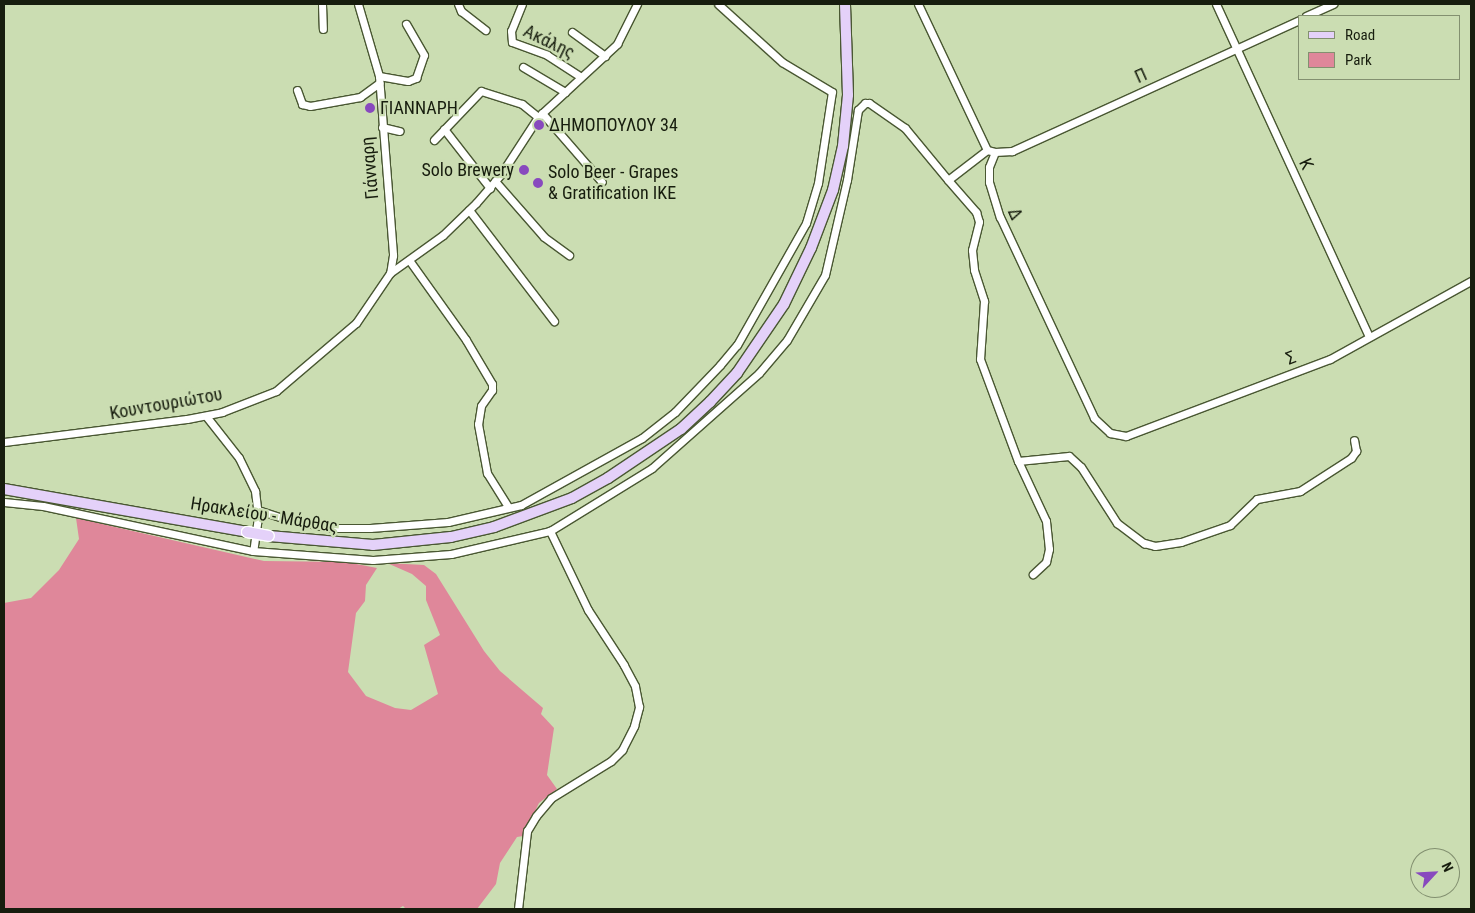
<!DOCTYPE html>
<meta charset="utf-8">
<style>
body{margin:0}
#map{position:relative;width:1475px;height:913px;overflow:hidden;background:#cbddb2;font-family:"Roboto Condensed",sans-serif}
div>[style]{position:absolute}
.green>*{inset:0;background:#df879a}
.roads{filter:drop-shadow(1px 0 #495732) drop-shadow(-1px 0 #495732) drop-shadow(0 1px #495732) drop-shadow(0 -1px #495732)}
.minor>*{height:7px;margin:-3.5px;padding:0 3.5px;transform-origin:3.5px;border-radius:3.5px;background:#fff}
.primary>*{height:10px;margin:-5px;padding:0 5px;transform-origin:5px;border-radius:5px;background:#e4d1f9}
.bridges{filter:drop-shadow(1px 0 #fff) drop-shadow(-1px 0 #fff) drop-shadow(0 1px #fff) drop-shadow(0 -1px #fff)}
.primary-bridge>*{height:10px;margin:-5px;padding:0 5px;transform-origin:5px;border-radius:5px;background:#e4d1f9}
.dots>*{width:14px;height:14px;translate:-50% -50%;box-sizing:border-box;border:2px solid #cbddb2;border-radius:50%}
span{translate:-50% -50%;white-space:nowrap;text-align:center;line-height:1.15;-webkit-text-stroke:4.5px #cbddb2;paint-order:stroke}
.street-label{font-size:18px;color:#171d0e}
.poi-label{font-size:18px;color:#171d0e}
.left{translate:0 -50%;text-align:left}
.right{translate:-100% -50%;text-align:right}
.frame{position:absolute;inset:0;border:5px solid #171d0e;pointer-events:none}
.legend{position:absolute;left:1298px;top:15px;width:162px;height:65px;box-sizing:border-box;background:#cbddb2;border:1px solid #839070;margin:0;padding:6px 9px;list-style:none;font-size:15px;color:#171d0e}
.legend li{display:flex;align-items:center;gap:10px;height:25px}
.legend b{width:25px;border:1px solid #839070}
.north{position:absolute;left:1410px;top:848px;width:50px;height:50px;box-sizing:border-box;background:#cbddb2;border:1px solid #839070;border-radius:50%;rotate:65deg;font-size:14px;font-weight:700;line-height:20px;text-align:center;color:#171d0e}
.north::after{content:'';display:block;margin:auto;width:18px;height:22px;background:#8849be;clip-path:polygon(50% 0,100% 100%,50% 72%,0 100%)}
</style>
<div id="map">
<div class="green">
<div style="clip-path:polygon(76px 518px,264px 561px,346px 562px,377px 568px,366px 585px,365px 601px,356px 613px,348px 672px,366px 696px,395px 708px,411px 710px,438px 694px,424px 645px,440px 635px,426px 600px,426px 586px,412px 574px,387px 563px,424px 565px,436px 574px,484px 651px,500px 671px,543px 708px,541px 714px,554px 728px,547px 775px,557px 789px,539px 803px,523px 836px,517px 837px,500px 863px,496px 884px,477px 909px,406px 909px,403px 906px,398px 909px,4px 909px,4px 603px,31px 598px,59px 570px,79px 539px)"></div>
</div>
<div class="roads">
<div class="minor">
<div style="left:322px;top:4px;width:25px;rotate:88deg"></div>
<div style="left:358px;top:4px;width:75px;rotate:73.7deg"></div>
<div style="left:379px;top:76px;width:180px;rotate:85.5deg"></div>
<div style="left:393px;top:255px;width:18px;rotate:99deg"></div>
<div style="left:458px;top:4px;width:8px;rotate:67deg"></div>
<div style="left:461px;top:11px;width:31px;rotate:38deg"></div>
<div style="left:522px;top:4px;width:29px;rotate:112deg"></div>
<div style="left:511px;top:31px;width:11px;rotate:85deg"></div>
<div style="left:512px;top:42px;width:37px;rotate:20deg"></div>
<div style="left:547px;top:55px;width:40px;rotate:32.9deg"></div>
<div style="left:918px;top:4px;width:161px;rotate:64.7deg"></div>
<div style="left:987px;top:150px;width:8px;rotate:14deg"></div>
<div style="left:995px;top:152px;width:16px;rotate:112deg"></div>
<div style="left:989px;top:167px;width:15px;rotate:90deg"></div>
<div style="left:989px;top:182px;width:37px;rotate:73deg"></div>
<div style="left:1000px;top:217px;width:222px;rotate:64.9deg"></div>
<div style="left:1094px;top:418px;width:22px;rotate:43deg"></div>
<div style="left:1110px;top:433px;width:16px;rotate:11deg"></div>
<div style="left:1126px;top:436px;width:218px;rotate:-20.7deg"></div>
<div style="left:1330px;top:359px;width:161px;rotate:-29deg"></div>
<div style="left:1216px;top:4px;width:366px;rotate:65.3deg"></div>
<div style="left:1306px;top:16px;width:30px;rotate:-24deg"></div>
<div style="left:572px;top:32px;width:41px;rotate:36deg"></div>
<div style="left:523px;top:67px;width:49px;rotate:30.8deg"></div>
<div style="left:379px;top:76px;width:29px;rotate:10deg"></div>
<div style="left:408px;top:81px;width:9px;rotate:-21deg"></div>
<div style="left:416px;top:78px;width:24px;rotate:-71deg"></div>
<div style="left:424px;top:55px;width:36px;rotate:-120deg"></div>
<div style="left:297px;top:90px;width:15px;rotate:70deg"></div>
<div style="left:302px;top:104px;width:8px;rotate:14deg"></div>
<div style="left:310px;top:106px;width:51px;rotate:-10.2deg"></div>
<div style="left:360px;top:97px;width:24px;rotate:-36deg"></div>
<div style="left:542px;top:113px;width:91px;rotate:49deg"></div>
<div style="left:382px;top:127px;width:18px;rotate:13deg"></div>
<div style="left:444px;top:129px;width:75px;rotate:52.1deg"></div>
<div style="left:434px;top:140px;width:68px;rotate:-46.2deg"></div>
<div style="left:481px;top:91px;width:43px;rotate:17.6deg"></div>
<div style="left:522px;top:104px;width:21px;rotate:39deg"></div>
<div style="left:987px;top:150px;width:49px;rotate:142.4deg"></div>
<div style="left:948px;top:180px;width:43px;rotate:48.8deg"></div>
<div style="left:976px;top:212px;width:10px;rotate:73deg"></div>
<div style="left:979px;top:222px;width:29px;rotate:104deg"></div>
<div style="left:972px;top:250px;width:20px;rotate:84deg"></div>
<div style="left:974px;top:270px;width:33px;rotate:72deg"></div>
<div style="left:984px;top:301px;width:58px;rotate:93.9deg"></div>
<div style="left:980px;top:359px;width:109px;rotate:69.6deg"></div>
<div style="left:1018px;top:461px;width:66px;rotate:65deg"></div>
<div style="left:1046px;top:521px;width:28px;rotate:84deg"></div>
<div style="left:1049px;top:549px;width:13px;rotate:103deg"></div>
<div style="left:1046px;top:562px;width:18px;rotate:137deg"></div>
<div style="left:995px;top:152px;width:17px;rotate:-3deg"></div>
<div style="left:1012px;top:151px;width:315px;rotate:-24.5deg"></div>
<div style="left:495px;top:181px;width:74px;rotate:48.8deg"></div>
<div style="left:544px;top:237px;width:31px;rotate:36deg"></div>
<div style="left:469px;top:210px;width:140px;rotate:52.6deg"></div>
<div style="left:409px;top:260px;width:98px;rotate:54.5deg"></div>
<div style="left:466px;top:340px;width:51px;rotate:59.4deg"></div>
<div style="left:492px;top:384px;width:6px;rotate:90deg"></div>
<div style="left:492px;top:390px;width:19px;rotate:125deg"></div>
<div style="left:481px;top:406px;width:18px;rotate:99deg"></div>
<div style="left:478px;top:424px;width:50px;rotate:79.6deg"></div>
<div style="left:487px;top:473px;width:40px;rotate:58deg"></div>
<div style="left:206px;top:416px;width:53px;rotate:51.8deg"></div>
<div style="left:239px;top:458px;width:37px;rotate:64deg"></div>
<div style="left:255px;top:491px;width:26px;rotate:83deg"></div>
<div style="left:258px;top:517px;width:34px;rotate:98deg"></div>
<div style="left:4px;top:442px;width:184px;rotate:-7.2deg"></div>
<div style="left:187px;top:419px;width:36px;rotate:-11deg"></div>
<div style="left:222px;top:412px;width:58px;rotate:-21.3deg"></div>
<div style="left:276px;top:391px;width:105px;rotate:-40.4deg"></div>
<div style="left:356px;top:323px;width:60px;rotate:-55.8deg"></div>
<div style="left:390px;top:273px;width:65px;rotate:-35.6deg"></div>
<div style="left:443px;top:235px;width:46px;rotate:-44.1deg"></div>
<div style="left:476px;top:203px;width:38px;rotate:-49deg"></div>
<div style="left:501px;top:174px;width:68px;rotate:-57deg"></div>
<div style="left:538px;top:117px;width:108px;rotate:-42.7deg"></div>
<div style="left:617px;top:44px;width:45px;rotate:-63.4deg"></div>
<div style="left:1018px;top:461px;width:51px;rotate:-5.6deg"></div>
<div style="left:1069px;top:456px;width:16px;rotate:43deg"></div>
<div style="left:1081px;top:467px;width:67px;rotate:57.3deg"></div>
<div style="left:1117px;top:523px;width:34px;rotate:37deg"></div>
<div style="left:1144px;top:543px;width:11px;rotate:15deg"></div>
<div style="left:1155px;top:546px;width:26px;rotate:-9deg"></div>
<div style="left:1181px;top:542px;width:52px;rotate:-19.1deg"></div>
<div style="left:1230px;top:525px;width:37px;rotate:-44deg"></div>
<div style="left:1257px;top:499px;width:44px;rotate:-10.5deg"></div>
<div style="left:1300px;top:491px;width:61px;rotate:-32.9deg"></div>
<div style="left:1351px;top:458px;width:9px;rotate:-54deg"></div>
<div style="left:1356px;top:451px;width:11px;rotate:-100deg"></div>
<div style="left:4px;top:502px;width:39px;rotate:6deg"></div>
<div style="left:43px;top:506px;width:215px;rotate:12.1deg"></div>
<div style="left:253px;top:551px;width:120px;rotate:4.3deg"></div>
<div style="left:373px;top:560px;width:78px;rotate:-4.4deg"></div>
<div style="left:451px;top:554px;width:102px;rotate:-13.1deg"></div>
<div style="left:550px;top:531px;width:120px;rotate:-31.7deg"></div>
<div style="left:652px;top:468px;width:143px;rotate:-41.6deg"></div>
<div style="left:759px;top:373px;width:43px;rotate:-49.7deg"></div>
<div style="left:787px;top:340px;width:75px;rotate:-59.7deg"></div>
<div style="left:825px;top:275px;width:98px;rotate:-77deg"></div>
<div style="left:847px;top:180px;width:71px;rotate:-81.1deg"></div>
<div style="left:858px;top:110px;width:10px;rotate:-45deg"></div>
<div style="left:865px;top:103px;width:4px"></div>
<div style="left:869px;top:103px;width:44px;rotate:34.8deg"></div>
<div style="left:905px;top:128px;width:67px;rotate:50.4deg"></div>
<div style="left:258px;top:510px;width:29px;rotate:18deg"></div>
<div style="left:286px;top:519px;width:47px;rotate:11.1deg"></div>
<div style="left:332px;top:528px;width:38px"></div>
<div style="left:370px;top:528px;width:78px;rotate:-4.4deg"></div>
<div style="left:448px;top:522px;width:75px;rotate:-13.1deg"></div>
<div style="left:521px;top:505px;width:138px;rotate:-29deg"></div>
<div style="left:642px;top:438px;width:42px;rotate:-38.2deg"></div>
<div style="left:675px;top:412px;width:65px;rotate:-46.2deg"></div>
<div style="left:720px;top:365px;width:26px;rotate:-50deg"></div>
<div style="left:737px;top:345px;width:140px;rotate:-60.5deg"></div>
<div style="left:806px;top:223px;width:42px;rotate:-73.3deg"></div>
<div style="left:818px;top:183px;width:92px;rotate:-81.3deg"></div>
<div style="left:832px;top:92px;width:58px;rotate:-149deg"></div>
<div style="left:782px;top:62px;width:86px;rotate:-137.8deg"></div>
<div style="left:518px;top:909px;width:79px;rotate:-83.4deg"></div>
<div style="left:527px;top:831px;width:17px;rotate:-59deg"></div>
<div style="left:536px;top:816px;width:23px;rotate:-50deg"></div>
<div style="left:551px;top:798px;width:70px;rotate:-31.7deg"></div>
<div style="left:611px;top:761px;width:16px;rotate:-45deg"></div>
<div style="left:622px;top:750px;width:27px;rotate:-63deg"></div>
<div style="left:634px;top:726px;width:20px;rotate:-75deg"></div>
<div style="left:639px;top:707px;width:21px;rotate:-101deg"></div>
<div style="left:635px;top:686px;width:24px;rotate:-118deg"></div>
<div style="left:624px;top:665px;width:66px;rotate:-123.2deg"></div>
<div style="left:588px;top:610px;width:88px;rotate:-115.7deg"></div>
</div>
<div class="primary">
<div style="left:4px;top:489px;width:247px;rotate:10deg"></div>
<div style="left:269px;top:536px;width:104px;rotate:4.9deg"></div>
<div style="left:373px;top:545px;width:78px;rotate:-5.9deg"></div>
<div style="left:451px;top:537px;width:44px;rotate:-13.1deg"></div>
<div style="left:494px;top:527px;width:83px;rotate:-20.4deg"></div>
<div style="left:572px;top:498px;width:41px;rotate:-29.1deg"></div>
<div style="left:608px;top:478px;width:88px;rotate:-33.9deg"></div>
<div style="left:681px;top:429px;width:40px;rotate:-43deg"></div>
<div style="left:710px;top:402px;width:40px;rotate:-47deg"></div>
<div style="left:737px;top:373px;width:83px;rotate:-55.7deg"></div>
<div style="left:784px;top:304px;width:62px;rotate:-64.3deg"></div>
<div style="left:811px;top:248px;width:62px;rotate:-69.2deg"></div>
<div style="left:833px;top:190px;width:45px;rotate:-77.2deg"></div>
<div style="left:843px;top:146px;width:51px;rotate:-84.4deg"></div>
<div style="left:848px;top:95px;width:91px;rotate:-91.9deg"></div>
</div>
</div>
<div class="bridges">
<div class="primary-bridge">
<div style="left:247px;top:532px;width:22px;rotate:10deg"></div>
</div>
</div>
<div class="dots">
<div style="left:370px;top:108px;background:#8849be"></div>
<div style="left:539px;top:125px;background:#8849be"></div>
<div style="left:524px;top:170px;background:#8849be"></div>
<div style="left:538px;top:183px;background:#8849be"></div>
</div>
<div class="street-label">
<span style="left:549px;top:42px;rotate:26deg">Ακάλης</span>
<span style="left:1141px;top:76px;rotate:-24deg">Π</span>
<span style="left:1306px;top:164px;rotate:65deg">Κ</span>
<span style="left:370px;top:168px;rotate:-95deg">Γιάνναρη</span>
<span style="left:1015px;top:214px;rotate:66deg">Δ</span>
<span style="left:1291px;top:358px;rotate:-21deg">Σ</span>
<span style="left:166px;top:404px;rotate:-10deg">Κουντουριώτου</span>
<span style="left:264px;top:515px;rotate:9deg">Ηρακλείου - Μάρθας</span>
</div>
<div class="poi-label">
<span class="left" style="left:380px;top:108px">ΓΙΑΝΝΑΡΗ</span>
<span class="left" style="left:549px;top:125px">ΔΗΜΟΠΟΥΛΟΥ 34</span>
<span class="right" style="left:514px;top:170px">Solo Brewery</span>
<span class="left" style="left:548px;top:183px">Solo Beer - Grapes<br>&amp; Gratification IKE</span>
</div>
<div class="frame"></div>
<ul class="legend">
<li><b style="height:6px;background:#e4d1f9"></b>Road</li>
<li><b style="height:14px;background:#df879a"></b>Park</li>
</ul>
<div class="north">N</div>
</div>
